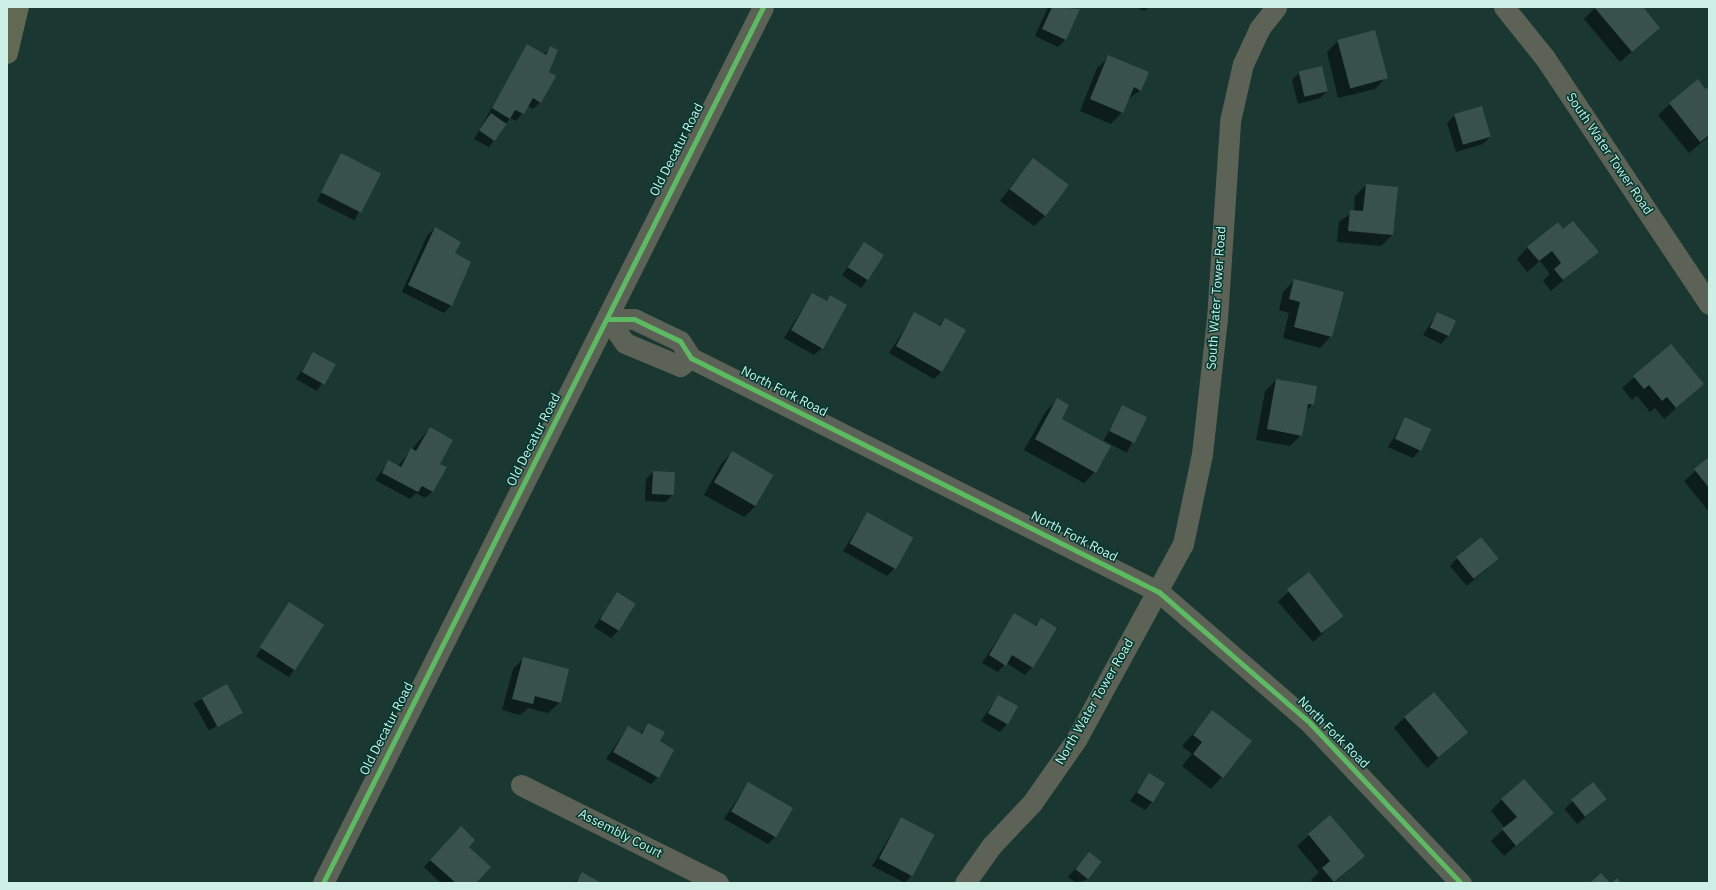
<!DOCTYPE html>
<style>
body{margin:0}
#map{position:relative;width:1716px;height:890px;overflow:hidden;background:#1a3731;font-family:"IBM Plex Sans",sans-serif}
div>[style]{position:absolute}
.shadow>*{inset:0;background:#0007;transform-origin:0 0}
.building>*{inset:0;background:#38514d;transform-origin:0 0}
.minor>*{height:21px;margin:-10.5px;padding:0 10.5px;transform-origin:10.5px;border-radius:10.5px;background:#5c6356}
.major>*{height:22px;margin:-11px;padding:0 11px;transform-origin:11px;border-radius:11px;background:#616953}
.cycleway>*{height:5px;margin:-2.5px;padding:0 2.5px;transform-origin:2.5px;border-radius:2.5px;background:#5cba63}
span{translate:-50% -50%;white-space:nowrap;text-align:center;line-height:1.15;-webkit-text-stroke:3px #00392f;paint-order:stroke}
.street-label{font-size:13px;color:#ceefe6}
.frame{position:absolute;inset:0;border:8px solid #ceefe6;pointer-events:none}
</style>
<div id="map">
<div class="shadow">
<div style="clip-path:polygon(1048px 7px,1079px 10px,1065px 40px,1058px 47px,1035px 36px)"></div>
<div style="clip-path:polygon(1136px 7px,1149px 7px,1144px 11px)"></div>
<div style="clip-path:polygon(1596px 7px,1641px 7px,1659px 28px,1620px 62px,1584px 19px)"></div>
<div style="clip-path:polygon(1338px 41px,1386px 77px,1375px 89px,1338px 98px,1327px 52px)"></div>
<div style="clip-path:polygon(527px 46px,543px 55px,551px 47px,540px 102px,533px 109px,528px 106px,516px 121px,510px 118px,489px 147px,474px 139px)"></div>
<div style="clip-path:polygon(1109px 57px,1141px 90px,1127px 100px,1122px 112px,1111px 124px,1080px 111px,1097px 68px)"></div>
<div style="clip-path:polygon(1321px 67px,1327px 91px,1320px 98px,1298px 104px,1292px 80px,1299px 73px)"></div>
<div style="clip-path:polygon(1709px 87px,1709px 136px,1689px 153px,1658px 115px,1670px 104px)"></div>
<div style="clip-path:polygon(1454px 116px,1490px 137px,1483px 144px,1456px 152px,1447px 123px)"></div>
<div style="left:341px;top:154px;width:42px;height:53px;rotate:27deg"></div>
<div style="clip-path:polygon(1033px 159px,1046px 215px,1034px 226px,1000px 201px)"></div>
<div style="clip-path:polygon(1366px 185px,1393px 234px,1381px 246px,1337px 242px,1339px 222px,1354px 211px,1355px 196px)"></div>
<div style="clip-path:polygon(435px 228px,454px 253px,451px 305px,444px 313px,402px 292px,427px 236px)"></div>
<div style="clip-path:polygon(1563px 230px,1597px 252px,1551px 291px,1543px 281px,1550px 274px,1540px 261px,1527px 272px,1517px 259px,1528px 247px)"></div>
<div style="left:864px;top:243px;width:23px;height:39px;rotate:34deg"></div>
<div style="clip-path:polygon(1295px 280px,1331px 336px,1320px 348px,1283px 338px,1289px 313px,1279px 310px,1283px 292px)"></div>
<div style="clip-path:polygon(812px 294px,825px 302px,831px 296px,822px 348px,814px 355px,784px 338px)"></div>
<div style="clip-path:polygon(915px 313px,938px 326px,945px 319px,942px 371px,934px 379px,889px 353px)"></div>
<div style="clip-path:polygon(1437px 313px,1448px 336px,1441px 344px,1423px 335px)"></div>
<div style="clip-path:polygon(1671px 346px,1703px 384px,1664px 419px,1655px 408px,1650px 412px,1637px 396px,1632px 400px,1622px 388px)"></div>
<div style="clip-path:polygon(313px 354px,335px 365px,317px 391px,296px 379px)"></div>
<div style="clip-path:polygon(1276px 380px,1313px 404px,1305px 412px,1301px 435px,1290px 446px,1256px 440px,1265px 391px)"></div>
<div style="clip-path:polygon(1057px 400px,1060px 419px,1095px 472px,1084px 483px,1024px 450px,1046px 411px)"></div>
<div style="left:1122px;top:406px;width:26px;height:39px;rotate:28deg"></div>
<div style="clip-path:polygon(1405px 419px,1420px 450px,1413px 458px,1388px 447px)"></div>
<div style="clip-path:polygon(430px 428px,439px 464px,433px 491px,425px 498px,416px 493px,410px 499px,375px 480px,389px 461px,398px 466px)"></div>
<div style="clip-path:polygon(732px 452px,773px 475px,756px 506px,744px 517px,704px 495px,721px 464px)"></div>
<div style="clip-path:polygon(1709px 459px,1709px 512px,1684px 481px)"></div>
<div style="clip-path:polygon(653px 472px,673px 494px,666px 502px,645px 501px,646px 479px)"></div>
<div style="clip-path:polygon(867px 513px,894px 569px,887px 576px,843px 551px)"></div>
<div style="clip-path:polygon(1457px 558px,1498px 559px,1467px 586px,1450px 566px)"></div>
<div style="clip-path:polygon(1289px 591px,1342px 616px,1313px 642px,1278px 602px)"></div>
<div style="clip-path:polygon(617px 594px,619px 630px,611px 638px,594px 627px)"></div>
<div style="left:289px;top:604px;width:39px;height:62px;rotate:32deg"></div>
<div style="clip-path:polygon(1014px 615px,1034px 626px,1041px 619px,1032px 667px,1025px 675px,1006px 663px,998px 672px,982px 663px)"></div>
<div style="clip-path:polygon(524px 658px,560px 702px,548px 713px,528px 708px,520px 715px,502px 710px,513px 669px)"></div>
<div style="left:227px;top:685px;width:31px;height:38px;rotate:61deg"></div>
<div style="clip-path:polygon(998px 696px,1007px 724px,1000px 732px,981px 721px)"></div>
<div style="clip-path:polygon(1213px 711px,1222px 777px,1211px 789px,1182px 766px,1192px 754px,1182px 746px)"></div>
<div style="clip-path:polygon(1405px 717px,1467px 733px,1427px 768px,1394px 728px)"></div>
<div style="clip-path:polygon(649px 724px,658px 777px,651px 784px,606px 759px,628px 727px,640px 734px)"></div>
<div style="clip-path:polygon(1149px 775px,1152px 802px,1145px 810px,1130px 801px)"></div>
<div style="clip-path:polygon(748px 783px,775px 837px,768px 844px,724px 819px)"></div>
<div style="left:1593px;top:784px;width:20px;height:38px;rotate:49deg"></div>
<div style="clip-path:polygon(1502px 799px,1552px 813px,1504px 856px,1491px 841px,1505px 828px,1491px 811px)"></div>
<div style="clip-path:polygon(1330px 816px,1364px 856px,1334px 883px,1314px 883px,1311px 880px,1319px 872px,1297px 846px)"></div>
<div style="clip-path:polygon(901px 818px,911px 876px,905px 883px,872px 866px)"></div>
<div style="clip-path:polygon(454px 835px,468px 847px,474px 883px,441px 883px,424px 867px)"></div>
<div style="clip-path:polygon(1089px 853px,1088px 879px,1076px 883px,1068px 877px)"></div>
<div style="clip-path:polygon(583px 873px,599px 883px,574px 883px)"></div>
</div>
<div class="building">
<div style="clip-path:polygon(1052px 7px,1080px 9px,1066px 40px,1042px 29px)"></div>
<div style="clip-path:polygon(1594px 7px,1643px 7px,1660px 28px,1632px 52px)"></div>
<div style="left:1375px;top:30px;width:50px;height:39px;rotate:75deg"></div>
<div style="clip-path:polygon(527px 44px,546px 55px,550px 46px,558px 50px,549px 72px,556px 76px,541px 103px,533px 98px,524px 114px,515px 110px,510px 119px,492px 108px)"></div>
<div style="clip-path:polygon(1108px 55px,1149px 72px,1141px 91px,1134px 87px,1123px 113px,1090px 99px)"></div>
<div style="left:1322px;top:66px;width:26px;height:24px;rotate:77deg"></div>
<div style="clip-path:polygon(1698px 79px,1705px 89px,1709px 86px,1709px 135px,1700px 142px,1669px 103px)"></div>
<div style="left:1482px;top:106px;width:32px;height:29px;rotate:74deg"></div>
<div style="left:491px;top:113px;width:19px;height:21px;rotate:35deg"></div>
<div style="left:341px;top:153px;width:45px;height:44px;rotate:27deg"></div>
<div style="left:1033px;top:158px;width:45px;height:39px;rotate:37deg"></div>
<div style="clip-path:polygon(1366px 184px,1398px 187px,1393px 235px,1348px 231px,1350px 210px,1363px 211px)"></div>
<div style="clip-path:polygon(1573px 221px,1599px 252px,1563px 280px,1554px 269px,1561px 263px,1552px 251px,1539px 261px,1527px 247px,1558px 222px,1563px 229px)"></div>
<div style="clip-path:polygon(435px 227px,461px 242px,455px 253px,471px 262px,452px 306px,408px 285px)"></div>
<div style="left:864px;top:242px;width:24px;height:30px;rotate:33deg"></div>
<div style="clip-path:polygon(1294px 279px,1344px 292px,1332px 337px,1294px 327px,1300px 302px,1289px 299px)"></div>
<div style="clip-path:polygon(812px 293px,827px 301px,830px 295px,847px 305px,823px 349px,791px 330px)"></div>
<div style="clip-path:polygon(914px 312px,940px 326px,945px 318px,966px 330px,942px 372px,896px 346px)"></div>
<div style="left:1437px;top:312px;width:21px;height:17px;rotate:25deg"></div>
<div style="clip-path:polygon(1671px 344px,1704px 384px,1676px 408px,1667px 397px,1662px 401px,1649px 385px,1644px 389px,1633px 376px)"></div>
<div style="left:313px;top:352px;width:26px;height:23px;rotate:29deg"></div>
<div style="clip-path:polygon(1276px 379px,1317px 386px,1314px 405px,1308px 404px,1302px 436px,1267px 429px)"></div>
<div style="clip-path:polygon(1057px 398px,1069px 405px,1062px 419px,1111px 446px,1096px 473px,1035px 439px)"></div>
<div style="left:1122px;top:405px;width:28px;height:29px;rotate:26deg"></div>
<div style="left:1405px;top:417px;width:29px;height:24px;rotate:25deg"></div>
<div style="clip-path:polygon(430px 427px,453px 440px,440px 464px,447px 467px,433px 492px,422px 486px,418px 492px,382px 473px,388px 460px,401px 467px,411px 448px,416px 451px)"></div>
<div style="left:732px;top:451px;width:48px;height:36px;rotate:30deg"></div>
<div style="clip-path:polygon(1709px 457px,1709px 488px,1694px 469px)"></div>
<div style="left:653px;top:471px;width:22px;height:23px;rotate:3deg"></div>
<div style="left:867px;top:512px;width:53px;height:36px;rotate:29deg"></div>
<div style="left:1481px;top:537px;width:28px;height:32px;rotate:51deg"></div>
<div style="left:1309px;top:572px;width:56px;height:28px;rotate:52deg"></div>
<div style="left:617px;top:592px;width:22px;height:32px;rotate:32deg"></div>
<div style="left:289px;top:602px;width:42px;height:54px;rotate:33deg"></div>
<div style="clip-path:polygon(1014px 613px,1036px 626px,1041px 618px,1057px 628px,1033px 668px,1012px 655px,1006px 666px,989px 655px)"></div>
<div style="clip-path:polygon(523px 657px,569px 669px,561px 703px,535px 696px,533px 704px,512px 699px)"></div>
<div style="left:227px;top:684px;width:33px;height:29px;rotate:61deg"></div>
<div style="left:1434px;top:692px;width:53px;height:39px;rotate:50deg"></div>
<div style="left:998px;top:695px;width:23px;height:21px;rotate:29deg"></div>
<div style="clip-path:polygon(1212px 710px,1252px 741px,1223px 778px,1193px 754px,1202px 742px,1193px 735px)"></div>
<div style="clip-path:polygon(648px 723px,665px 732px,660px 741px,674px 750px,659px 778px,613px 752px,628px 726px,642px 734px)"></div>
<div style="left:1149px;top:773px;width:19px;height:23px;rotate:32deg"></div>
<div style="clip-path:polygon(1524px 779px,1554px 813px,1516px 846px,1502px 829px,1517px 817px,1501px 799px)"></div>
<div style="left:748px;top:782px;width:52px;height:34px;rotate:30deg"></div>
<div style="left:1593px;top:782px;width:22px;height:28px;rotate:51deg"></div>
<div style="clip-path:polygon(1330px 815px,1365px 856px,1334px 882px,1322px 868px,1330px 861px,1308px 834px)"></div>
<div style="left:901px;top:817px;width:38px;height:47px;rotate:28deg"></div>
<div style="clip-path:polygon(461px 826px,475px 840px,469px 847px,491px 867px,476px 883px,456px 883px,430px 860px)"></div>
<div style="left:1089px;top:852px;width:16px;height:22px;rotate:38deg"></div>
<div style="clip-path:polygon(582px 872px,601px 883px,576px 883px)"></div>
<div style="clip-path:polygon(1601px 873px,1610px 883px,1590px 883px)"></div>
<div style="clip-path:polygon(1617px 878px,1621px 883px,1611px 883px)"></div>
</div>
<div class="minor">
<div style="left:1504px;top:7px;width:65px;rotate:51.2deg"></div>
<div style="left:1545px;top:58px;width:296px;rotate:56.3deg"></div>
<div style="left:608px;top:319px;width:26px"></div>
<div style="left:634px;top:319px;width:51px;rotate:25.6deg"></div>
<div style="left:680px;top:341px;width:20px;rotate:57deg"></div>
<div style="left:691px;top:358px;width:523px;rotate:26.57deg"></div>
<div style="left:1159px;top:592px;width:200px;rotate:40.9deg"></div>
<div style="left:1310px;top:723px;width:220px;rotate:46.7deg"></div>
<div style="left:608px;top:319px;width:29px;rotate:55deg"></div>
<div style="left:625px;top:343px;width:60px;rotate:22.7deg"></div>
<div style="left:680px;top:366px;width:14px;rotate:-36deg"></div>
<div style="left:521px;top:785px;width:220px;rotate:26.4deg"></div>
<div style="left:323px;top:883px;width:980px;rotate:-63.33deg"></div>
<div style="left:965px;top:883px;width:47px;rotate:-54.6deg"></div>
<div style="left:992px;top:845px;width:58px;rotate:-46.4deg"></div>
<div style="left:1032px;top:803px;width:77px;rotate:-55.1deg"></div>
<div style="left:1076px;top:740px;width:223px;rotate:-61.4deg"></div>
<div style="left:1183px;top:544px;width:92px;rotate:-78.1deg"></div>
<div style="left:1202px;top:454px;width:136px;rotate:-83.7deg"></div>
<div style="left:1217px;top:319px;width:198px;rotate:-86.2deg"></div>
<div style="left:1230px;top:121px;width:58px;rotate:-77.2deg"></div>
<div style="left:1243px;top:64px;width:38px;rotate:-65deg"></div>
<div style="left:1259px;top:29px;width:28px;rotate:-52deg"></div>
</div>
<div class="major">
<div style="left:7px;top:53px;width:47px;rotate:-76.6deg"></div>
</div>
<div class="cycleway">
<div style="left:608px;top:319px;width:26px"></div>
<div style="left:634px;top:319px;width:51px;rotate:25.6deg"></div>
<div style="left:680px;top:341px;width:20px;rotate:57deg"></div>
<div style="left:691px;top:358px;width:523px;rotate:26.57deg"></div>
<div style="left:1159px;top:592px;width:200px;rotate:40.9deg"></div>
<div style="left:1310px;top:723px;width:220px;rotate:46.7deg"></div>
<div style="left:323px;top:883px;width:980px;rotate:-63.33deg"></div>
</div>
<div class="street-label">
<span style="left:677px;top:150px;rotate:-63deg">Old Decatur Road</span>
<span style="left:1609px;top:154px;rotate:56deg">South Water Tower Road</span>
<span style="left:1217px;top:298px;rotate:-86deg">South Water Tower Road</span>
<span style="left:784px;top:392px;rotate:27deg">North Fork Road</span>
<span style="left:534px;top:440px;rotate:-63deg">Old Decatur Road</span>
<span style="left:1074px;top:537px;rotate:27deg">North Fork Road</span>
<span style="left:1095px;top:702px;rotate:-60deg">North Water Tower Road</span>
<span style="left:387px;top:729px;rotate:-63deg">Old Decatur Road</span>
<span style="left:1333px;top:733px;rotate:45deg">North Fork Road</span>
<span style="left:620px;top:834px;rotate:27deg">Assembly Court</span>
</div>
<div class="frame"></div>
</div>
